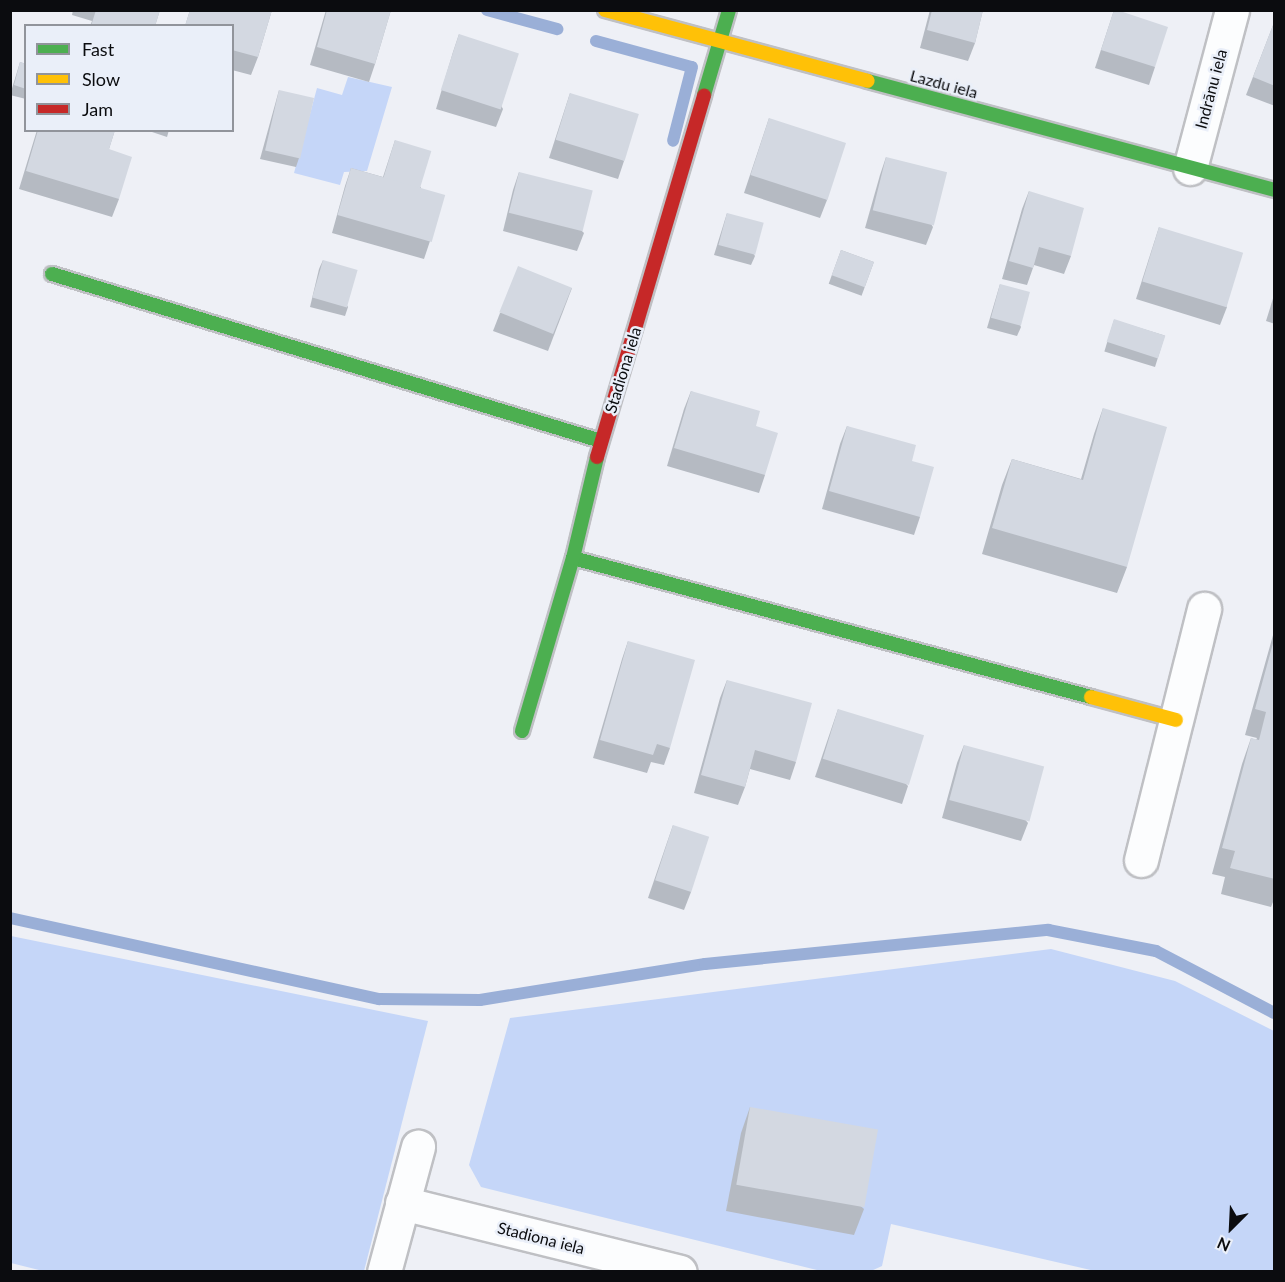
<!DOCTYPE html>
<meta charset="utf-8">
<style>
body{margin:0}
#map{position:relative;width:1285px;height:1282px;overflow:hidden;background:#eef0f6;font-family:Lato,sans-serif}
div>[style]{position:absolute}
.green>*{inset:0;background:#c5d6f8}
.stream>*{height:12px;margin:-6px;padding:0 6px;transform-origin:6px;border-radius:6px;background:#9aafd7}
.roads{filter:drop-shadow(2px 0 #bfc0c4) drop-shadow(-2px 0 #bfc0c4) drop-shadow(0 2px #bfc0c4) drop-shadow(0 -2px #bfc0c4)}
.street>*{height:33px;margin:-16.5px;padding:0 16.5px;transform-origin:16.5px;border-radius:16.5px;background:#fcfdfe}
.fast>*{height:14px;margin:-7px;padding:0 7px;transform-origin:7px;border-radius:7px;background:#4caf50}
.slow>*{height:14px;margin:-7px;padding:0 7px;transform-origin:7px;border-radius:7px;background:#ffc107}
.jam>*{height:14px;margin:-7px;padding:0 7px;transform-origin:7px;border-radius:7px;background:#c62828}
.wall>*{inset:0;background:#b5bac2;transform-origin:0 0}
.building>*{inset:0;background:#d3d8e1;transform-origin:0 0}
span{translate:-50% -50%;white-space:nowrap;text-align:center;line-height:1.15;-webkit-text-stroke:5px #eaeff9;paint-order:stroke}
.street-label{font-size:16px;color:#0b0c0f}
.frame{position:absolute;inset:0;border:12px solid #0b0c0f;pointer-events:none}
.legend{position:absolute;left:24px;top:24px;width:210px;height:108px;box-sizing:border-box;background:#eaeff9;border:2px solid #91949b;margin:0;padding:8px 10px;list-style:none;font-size:18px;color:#0b0c0f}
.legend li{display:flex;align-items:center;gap:12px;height:30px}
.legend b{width:30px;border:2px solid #91949b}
.north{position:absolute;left:1201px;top:1198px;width:60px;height:60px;-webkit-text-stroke:4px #eaeff9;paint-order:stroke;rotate:204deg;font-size:16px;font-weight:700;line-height:24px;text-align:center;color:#0b0c0f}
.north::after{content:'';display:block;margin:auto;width:21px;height:27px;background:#0b0c0f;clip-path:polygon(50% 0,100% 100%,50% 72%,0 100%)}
</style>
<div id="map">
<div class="green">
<div style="clip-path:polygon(348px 77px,392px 87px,367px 171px,344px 172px,340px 185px,294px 173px,317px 88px,342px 95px)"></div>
<div style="clip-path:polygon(11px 936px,428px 1021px,364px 1271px,47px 1272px,11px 1263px)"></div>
<div style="clip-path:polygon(1051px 949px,1175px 981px,1274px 1031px,1274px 1271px,1095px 1271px,891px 1224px,882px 1266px,871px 1271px,821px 1271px,481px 1187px,469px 1165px,510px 1018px)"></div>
</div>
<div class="stream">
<div style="left:487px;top:10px;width:73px;rotate:15.2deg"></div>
<div style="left:596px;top:41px;width:99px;rotate:15.2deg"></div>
<div style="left:692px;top:67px;width:76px;rotate:104.4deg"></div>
<div style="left:10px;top:918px;width:378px;rotate:12.4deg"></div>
<div style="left:379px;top:999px;width:101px;rotate:0.6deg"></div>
<div style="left:480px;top:1000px;width:228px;rotate:-9.1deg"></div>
<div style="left:705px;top:964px;width:345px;rotate:-5.7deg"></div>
<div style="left:1048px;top:930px;width:110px;rotate:11deg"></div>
<div style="left:1156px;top:951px;width:133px;rotate:27.7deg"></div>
</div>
<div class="roads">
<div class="street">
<div style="left:1190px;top:168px;width:163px;rotate:-75.1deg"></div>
<div style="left:1141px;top:860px;width:259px;rotate:-75.9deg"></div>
<div style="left:402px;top:1203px;width:286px;rotate:13.9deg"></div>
<div style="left:384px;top:1272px;width:130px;rotate:-74.8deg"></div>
</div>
<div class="fast">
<div style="left:868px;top:81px;width:420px;rotate:15deg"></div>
<div style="left:704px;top:95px;width:89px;rotate:-73.6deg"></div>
<div style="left:52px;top:274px;width:574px;rotate:16.92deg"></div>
<div style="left:573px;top:558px;width:536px;rotate:15.02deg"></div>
<div style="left:522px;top:731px;width:180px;rotate:-73.6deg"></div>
<div style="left:573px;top:558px;width:104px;rotate:-76.6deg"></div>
</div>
<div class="slow">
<div style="left:605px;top:10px;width:272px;rotate:15.1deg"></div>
<div style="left:1091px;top:697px;width:88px;rotate:15.1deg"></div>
</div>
<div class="jam">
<div style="left:597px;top:457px;width:377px;rotate:-73.5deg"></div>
</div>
</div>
<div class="wall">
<div style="clip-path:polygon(73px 10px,160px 10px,155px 26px,90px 26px,92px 21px,72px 15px)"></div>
<div style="clip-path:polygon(190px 10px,272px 10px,258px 57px,251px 75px,232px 70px,232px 26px,185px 26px)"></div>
<div style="clip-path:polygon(326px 10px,391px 10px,375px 64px,369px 82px,310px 65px)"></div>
<div style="clip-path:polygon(930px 10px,983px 10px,975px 43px,968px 61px,920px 48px)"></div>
<div style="clip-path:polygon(1114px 10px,1155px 67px,1149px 85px,1095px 68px)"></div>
<div style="clip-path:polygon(1275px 20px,1275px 106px,1246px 95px)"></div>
<div style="clip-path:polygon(459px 34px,503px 109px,496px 127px,436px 109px,453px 52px)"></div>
<div style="clip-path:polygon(20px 62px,26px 64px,26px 99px,10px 95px)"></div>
<div style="clip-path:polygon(279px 90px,299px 158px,296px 167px,260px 159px)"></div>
<div style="clip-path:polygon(570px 93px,624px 161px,618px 179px,549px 158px)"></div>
<div style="clip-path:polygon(769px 118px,827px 200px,820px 218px,744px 193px)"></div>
<div style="clip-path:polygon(37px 130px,115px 130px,109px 149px,119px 199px,112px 217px,19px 189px)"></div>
<div style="clip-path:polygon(146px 130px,169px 130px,167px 137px)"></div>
<div style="clip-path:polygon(395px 140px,421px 188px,430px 241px,424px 259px,332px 233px,345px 186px,351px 168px,383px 177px)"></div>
<div style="clip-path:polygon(886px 157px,933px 227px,926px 245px,865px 228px,880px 175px)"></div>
<div style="clip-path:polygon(519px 172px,584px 233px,577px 251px,503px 231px,513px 190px)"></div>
<div style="clip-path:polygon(1029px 191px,1071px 256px,1064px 274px,1034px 265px,1027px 285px,1002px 279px,1022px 209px)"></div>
<div style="clip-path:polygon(727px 213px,755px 256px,751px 265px,714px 255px)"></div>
<div style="clip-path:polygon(1159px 227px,1227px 307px,1220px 325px,1136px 299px)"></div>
<div style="left:841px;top:250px;width:35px;height:36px;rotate:20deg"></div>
<div style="clip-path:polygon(323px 260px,348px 307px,345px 316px,310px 307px,319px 269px)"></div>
<div style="clip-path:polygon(1000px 284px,1021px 327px,1017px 336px,987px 328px)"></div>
<div style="clip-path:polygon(572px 288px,548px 351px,493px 331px,500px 313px)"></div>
<div style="clip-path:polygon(1275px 292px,1275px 324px,1266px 321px)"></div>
<div style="left:1114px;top:320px;width:53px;height:33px;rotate:17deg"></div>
<div style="clip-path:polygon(691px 391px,756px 426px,765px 475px,759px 493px,667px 466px,684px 409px)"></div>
<div style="clip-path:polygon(1103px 408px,1127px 567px,1117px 593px,982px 554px,1002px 485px,1012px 459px,1081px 479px,1094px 434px)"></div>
<div style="clip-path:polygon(847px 426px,912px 461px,920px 517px,914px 535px,822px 509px,840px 444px)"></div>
<div style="clip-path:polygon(1275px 628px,1275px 897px,1271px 907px,1221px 894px,1225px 877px,1212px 874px,1242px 764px,1251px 738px,1256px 740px,1257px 738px,1245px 735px)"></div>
<div style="clip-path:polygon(628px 641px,670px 748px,664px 765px,651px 762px,647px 773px,593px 758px,622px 659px)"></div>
<div style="clip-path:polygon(727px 680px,796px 762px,790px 780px,750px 769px,745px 787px,738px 805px,694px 793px,720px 698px)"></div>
<div style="clip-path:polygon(838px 709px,908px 786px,902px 804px,815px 777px)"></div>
<div style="clip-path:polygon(964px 745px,1028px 823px,1021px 841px,942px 818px,957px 763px)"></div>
<div style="clip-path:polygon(673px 825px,691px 892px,684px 910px,648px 898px)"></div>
<div style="clip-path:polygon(750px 1107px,864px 1209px,854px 1235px,726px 1211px,741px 1133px)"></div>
</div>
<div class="building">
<div style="clip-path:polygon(96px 10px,160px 10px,155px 26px,91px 26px)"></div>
<div style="clip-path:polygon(190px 10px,272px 10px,258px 57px,232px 50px,232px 26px,185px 26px)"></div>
<div style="clip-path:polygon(327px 10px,391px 10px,375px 64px,317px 47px)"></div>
<div style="clip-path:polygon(932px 10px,983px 10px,975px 43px,927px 30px)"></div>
<div style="clip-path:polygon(1114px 10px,1117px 10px,1168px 27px,1155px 67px,1101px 50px)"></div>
<div style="clip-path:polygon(1275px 20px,1275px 86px,1253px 77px)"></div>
<div style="left:459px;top:34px;width:63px;height:59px;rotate:18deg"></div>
<div style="clip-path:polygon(20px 62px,26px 64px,26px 89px,14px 85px)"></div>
<div style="left:279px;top:90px;width:36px;height:62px;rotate:13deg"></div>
<div style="left:570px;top:93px;width:72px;height:49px;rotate:17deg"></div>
<div style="left:769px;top:118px;width:81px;height:60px;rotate:18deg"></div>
<div style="clip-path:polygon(38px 130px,115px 130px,109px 149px,132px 157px,119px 199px,26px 171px)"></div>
<div style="left:395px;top:140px;width:38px;height:40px;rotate:17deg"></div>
<div style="left:886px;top:157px;width:63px;height:55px;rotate:14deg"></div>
<div style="left:351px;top:168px;width:98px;height:49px;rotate:16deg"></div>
<div style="left:519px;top:172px;width:76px;height:42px;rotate:14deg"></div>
<div style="clip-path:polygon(1029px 191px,1084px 208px,1071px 256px,1039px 247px,1033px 268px,1009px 261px)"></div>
<div style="left:727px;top:213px;width:38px;height:33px;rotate:15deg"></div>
<div style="left:1159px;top:227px;width:88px;height:57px;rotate:17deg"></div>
<div style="left:841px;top:250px;width:35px;height:27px;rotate:20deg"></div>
<div style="left:323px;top:260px;width:36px;height:39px;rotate:16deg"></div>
<div style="left:518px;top:266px;width:58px;height:50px;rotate:22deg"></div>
<div style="left:1000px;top:284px;width:31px;height:35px;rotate:15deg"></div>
<div style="left:1114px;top:319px;width:54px;height:24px;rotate:18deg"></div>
<div style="clip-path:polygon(691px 391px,760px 411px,756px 426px,778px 433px,765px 475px,674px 448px)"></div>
<div style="clip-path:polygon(1103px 408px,1167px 427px,1127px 567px,992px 528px,1012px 459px,1083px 480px)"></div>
<div style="clip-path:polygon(847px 426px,916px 445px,912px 461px,934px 467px,920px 517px,829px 491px)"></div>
<div style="clip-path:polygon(1275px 636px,1275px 879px,1230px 868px,1235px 851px,1222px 848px,1251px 738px,1259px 740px,1266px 712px,1255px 709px)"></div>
<div style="clip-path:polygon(628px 641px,695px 660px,670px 748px,657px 744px,653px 755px,600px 740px)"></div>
<div style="clip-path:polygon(727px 680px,812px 703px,796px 762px,755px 750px,745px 787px,701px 775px)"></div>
<div style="left:838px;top:709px;width:90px;height:52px;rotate:17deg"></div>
<div style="left:964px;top:745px;width:83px;height:57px;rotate:15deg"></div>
<div style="left:673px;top:825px;width:38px;height:58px;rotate:18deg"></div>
<div style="left:750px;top:1107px;width:130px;height:79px;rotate:10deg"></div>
</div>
<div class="street-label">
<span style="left:944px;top:84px;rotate:15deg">Lazdu iela</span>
<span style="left:1211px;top:89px;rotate:-75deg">Indrānu iela</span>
<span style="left:623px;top:370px;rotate:-73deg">Stadiona iela</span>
<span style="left:541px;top:1238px;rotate:14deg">Stadiona iela</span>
</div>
<div class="frame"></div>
<ul class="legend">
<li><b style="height:8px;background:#4caf50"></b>Fast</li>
<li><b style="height:8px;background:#ffc107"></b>Slow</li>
<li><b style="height:8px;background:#c62828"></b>Jam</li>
</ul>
<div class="north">N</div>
</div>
